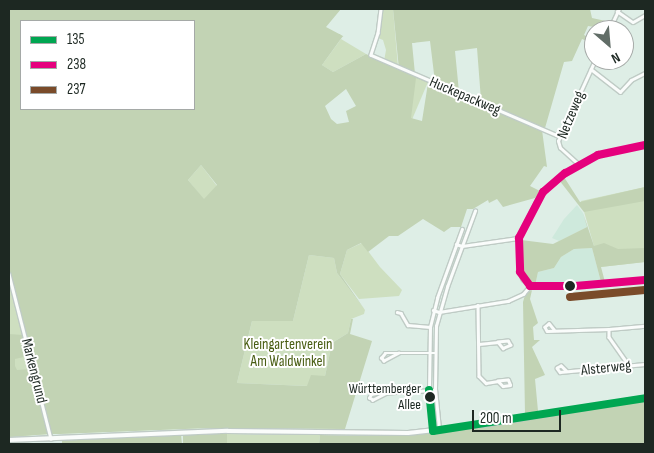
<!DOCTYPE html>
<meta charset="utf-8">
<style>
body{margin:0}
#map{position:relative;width:654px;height:453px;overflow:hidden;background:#deeee6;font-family:"Sofia Sans Condensed",sans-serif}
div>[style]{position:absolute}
.built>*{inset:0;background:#cee9dc}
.green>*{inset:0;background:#cedfc0;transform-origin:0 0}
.forest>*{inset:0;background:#c2d3b4;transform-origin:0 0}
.roads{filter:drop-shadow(1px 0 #bfcbc5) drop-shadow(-1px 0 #bfcbc5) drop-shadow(0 1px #bfcbc5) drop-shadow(0 -1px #bfcbc5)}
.street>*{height:2.5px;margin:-1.25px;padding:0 1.25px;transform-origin:1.25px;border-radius:1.25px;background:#fafcfb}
.secondary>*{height:4px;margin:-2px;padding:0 2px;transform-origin:2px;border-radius:2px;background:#fafcfb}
.bus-1>*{height:8px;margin:-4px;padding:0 4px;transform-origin:4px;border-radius:4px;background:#00a651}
.bus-2>*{height:8px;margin:-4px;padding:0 4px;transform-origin:4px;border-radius:4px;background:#e5007d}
.bus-3>*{height:8px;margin:-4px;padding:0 4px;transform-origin:4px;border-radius:4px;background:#7a4b2a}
.dots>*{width:14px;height:14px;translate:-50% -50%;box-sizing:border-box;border:2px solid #fff;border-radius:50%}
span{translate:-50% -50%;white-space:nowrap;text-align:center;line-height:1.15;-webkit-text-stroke:4px #fff;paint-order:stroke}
.bus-label{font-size:14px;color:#1d2822}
.right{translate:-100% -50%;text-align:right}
.street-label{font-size:15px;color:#1d2822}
.park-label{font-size:15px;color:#4a5e14}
.frame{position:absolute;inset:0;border:10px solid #1d2822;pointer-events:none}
.legend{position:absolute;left:20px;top:20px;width:175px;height:90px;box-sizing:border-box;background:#fff;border:1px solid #a5a9a7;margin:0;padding:6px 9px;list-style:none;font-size:15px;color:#1d2822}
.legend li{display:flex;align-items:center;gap:10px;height:25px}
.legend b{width:25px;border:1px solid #a5a9a7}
.north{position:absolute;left:584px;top:20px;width:50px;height:50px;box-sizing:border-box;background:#fff;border:1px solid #a5a9a7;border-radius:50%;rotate:153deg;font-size:14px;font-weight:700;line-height:20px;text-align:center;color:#1d2822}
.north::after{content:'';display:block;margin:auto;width:18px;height:22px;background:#616d67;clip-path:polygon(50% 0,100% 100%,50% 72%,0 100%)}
.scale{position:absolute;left:472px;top:410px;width:89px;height:22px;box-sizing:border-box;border:2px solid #1d2822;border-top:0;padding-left:6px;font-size:15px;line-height:18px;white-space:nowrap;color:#1d2822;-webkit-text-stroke:4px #fff;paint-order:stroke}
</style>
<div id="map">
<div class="built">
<div style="clip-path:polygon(577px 205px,583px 213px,587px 227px,559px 241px,552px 238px,564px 219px)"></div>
<div style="clip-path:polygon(592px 248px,601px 282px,535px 286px,538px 272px,554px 268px,561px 257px,574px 249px)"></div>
</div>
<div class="green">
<div style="clip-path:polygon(382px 9px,393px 9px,398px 67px,384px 61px,386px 50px,383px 40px,378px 38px)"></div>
<div style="clip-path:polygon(341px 39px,366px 54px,333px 72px,322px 65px)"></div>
<div style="left:416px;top:77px;width:13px;height:41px;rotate:23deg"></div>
<div style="clip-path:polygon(201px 165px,217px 186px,204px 200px,188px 180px)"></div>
<div style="clip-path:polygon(645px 187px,645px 262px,600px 267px,581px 201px)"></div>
<div style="clip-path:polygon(362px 243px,380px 267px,402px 290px,399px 296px,359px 299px,340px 274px,347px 250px)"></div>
<div style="clip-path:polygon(309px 255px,334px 258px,337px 273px,365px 310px,364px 314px,351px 319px,348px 333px,332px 343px,325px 376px,308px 386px,237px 383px,252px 321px,293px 321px)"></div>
<div style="clip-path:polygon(9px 280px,49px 434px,9px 437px)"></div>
<div style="clip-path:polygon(227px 434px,275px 435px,320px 435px,319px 444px,227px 444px)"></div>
</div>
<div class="forest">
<div style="clip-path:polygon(evenodd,9px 9px,341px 9px,326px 27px,343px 36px,322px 65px,333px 72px,366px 54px,399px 69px,393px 9px,590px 9px,592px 18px,610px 22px,607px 29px,588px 26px,584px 35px,594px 40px,594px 44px,582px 39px,572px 61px,564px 62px,545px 128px,542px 130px,547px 167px,544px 166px,530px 186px,540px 191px,535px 198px,503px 207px,497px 199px,489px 203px,488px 200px,473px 209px,467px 209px,461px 227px,451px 227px,444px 232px,423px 219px,398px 236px,389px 236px,368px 252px,361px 243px,347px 250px,340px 274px,365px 310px,337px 273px,334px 258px,309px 255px,293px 321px,252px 321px,237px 383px,307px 386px,311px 375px,325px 376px,332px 343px,348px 333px,351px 319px,353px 319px,350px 334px,372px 341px,345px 429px,210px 428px,60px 434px,51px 434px,9px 269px,9px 9px,21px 21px,194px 21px,194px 109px,21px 109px,21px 21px,9px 9px,430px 41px,435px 82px,415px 74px,412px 43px,430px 41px,9px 9px,477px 48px,481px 100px,481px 101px,459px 92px,455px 51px,477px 48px,9px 9px,416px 78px,428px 83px,422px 121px,411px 118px,416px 78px,9px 9px,346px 89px,356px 106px,346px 111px,349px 122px,337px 124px,331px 119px,325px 106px,346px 89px,9px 9px,201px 165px,217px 185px,204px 199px,188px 180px,201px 165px)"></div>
<div style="clip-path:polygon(564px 177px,580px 202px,645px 187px,645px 201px,584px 212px,559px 180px)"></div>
<div style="clip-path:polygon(583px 213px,594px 246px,604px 243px,618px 249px,645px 248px,645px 262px,601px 267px,605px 282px,601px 282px,592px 248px,574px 249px,561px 257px,554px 268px,538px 272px,535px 286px,529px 283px,523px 274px,521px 240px,553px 244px,587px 227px)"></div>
<div style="clip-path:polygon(532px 290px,530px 299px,538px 323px,533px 327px,534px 340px,540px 340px,532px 347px,545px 375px,535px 379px,538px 411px,525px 414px,523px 302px,525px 295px)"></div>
<div style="clip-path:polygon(9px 334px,23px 335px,28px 356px,15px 359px,15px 366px,17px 370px,32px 369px,49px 434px,9px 437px)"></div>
<div style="clip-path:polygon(645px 399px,645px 444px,319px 444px,320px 435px,382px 436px,441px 432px)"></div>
<div style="left:227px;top:434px;width:10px;height:44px;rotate:90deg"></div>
<div style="clip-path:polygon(181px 435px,182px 444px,62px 444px,62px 441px,96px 438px)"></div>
</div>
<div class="roads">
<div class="street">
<div style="left:381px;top:9px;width:24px;rotate:97deg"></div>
<div style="left:378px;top:33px;width:23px;rotate:108deg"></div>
<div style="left:371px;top:55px;width:205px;rotate:23.3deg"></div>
<div style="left:617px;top:11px;width:19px;rotate:35deg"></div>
<div style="left:633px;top:22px;width:14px;rotate:-30deg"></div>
<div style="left:609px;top:30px;width:23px;rotate:-65deg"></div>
<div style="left:591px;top:69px;width:37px;rotate:38deg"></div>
<div style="left:620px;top:92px;width:16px;rotate:-47deg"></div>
<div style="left:631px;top:80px;width:16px;rotate:-27deg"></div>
<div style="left:645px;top:145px;width:48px;rotate:168deg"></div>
<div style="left:598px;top:155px;width:38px;rotate:151deg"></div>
<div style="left:565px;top:173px;width:29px;rotate:139deg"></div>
<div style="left:543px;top:192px;width:13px;rotate:122deg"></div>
<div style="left:536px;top:203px;width:39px;rotate:116deg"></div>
<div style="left:519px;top:238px;width:34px;rotate:88deg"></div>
<div style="left:520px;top:272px;width:8px;rotate:67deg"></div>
<div style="left:523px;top:279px;width:10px;rotate:45deg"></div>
<div style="left:530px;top:286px;width:45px"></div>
<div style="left:575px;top:286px;width:70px;rotate:-4.9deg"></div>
<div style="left:579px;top:165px;width:25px;rotate:-138deg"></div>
<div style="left:560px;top:148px;width:7px;rotate:-106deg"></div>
<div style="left:558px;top:141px;width:89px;rotate:-65.4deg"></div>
<div style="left:456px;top:244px;width:6px;rotate:18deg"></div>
<div style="left:462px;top:246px;width:58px;rotate:-8deg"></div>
<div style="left:9px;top:274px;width:170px;rotate:75.7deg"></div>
<div style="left:478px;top:305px;width:71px;rotate:89.2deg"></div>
<div style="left:479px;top:376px;width:10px;rotate:45deg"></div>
<div style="left:486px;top:383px;width:12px;rotate:-9deg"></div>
<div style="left:498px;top:381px;width:7px;rotate:45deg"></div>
<div style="left:503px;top:386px;width:7px;rotate:-8deg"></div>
<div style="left:510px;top:385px;width:5px;rotate:-112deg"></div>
<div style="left:508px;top:380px;width:10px;rotate:174deg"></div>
<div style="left:433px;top:310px;width:6px;rotate:18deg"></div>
<div style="left:439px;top:312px;width:70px;rotate:-9.1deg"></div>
<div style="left:508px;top:301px;width:17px;rotate:-25deg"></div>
<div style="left:523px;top:294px;width:11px;rotate:-49deg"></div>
<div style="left:397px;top:312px;width:4px;rotate:14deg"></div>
<div style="left:401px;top:313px;width:14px;rotate:60deg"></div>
<div style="left:408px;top:325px;width:22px;rotate:5deg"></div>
<div style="left:609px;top:329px;width:8px;rotate:90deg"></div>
<div style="left:609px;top:337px;width:35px;rotate:55deg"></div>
<div style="left:554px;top:330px;width:8px;rotate:-130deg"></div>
<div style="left:549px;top:324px;width:5px;rotate:143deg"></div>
<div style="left:545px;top:327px;width:4px;rotate:63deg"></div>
<div style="left:547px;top:331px;width:62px;rotate:-1.8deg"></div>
<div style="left:609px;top:329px;width:36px;rotate:-5deg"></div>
<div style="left:479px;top:344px;width:19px;rotate:-6deg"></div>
<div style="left:498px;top:342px;width:8px;rotate:50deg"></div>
<div style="left:503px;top:348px;width:8px;rotate:-23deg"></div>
<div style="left:510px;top:345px;width:4px;rotate:-117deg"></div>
<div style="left:508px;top:341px;width:10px;rotate:174deg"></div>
<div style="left:399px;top:353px;width:17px;rotate:152deg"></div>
<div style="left:384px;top:361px;width:4px;rotate:-135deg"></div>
<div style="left:381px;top:358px;width:6px;rotate:-51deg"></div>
<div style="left:385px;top:353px;width:50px"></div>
<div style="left:566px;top:371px;width:7px;rotate:-135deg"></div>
<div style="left:561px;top:366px;width:4px;rotate:153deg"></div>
<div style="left:557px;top:368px;width:5px;rotate:53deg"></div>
<div style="left:560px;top:372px;width:85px;rotate:-5.4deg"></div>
<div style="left:387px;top:393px;width:16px;rotate:153deg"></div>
<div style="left:373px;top:400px;width:4px;rotate:-153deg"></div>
<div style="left:369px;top:398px;width:4px;rotate:-63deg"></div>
<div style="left:371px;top:394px;width:5px;rotate:-11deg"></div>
<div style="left:376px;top:393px;width:59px;rotate:-2.9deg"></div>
<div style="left:439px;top:429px;width:40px;rotate:-95.7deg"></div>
<div style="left:435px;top:389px;width:63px;rotate:-89.1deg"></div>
<div style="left:436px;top:326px;width:41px;rotate:-74.2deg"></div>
<div style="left:447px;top:287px;width:81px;rotate:-69.8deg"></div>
<div style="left:433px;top:430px;width:40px;rotate:-95.7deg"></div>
<div style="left:429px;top:390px;width:63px;rotate:-89.1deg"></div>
<div style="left:430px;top:327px;width:30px;rotate:-76deg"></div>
<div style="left:437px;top:298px;width:73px;rotate:-70.1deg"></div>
</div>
<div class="secondary">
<div style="left:9px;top:440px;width:219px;rotate:-2.4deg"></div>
<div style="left:228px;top:431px;width:180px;rotate:0.6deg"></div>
<div style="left:408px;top:433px;width:81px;rotate:-6.3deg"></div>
<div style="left:489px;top:424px;width:158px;rotate:-9.5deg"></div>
</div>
</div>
<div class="bus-1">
<div style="left:429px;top:390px;width:41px;rotate:84.4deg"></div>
<div style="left:433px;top:431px;width:215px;rotate:-8.8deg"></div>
</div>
<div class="bus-2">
<div style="left:645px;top:145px;width:48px;rotate:168deg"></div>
<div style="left:598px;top:155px;width:38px;rotate:151deg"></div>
<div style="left:565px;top:173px;width:29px;rotate:139deg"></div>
<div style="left:543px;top:192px;width:52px;rotate:117.6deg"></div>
<div style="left:519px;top:238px;width:34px;rotate:88deg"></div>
<div style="left:520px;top:272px;width:17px;rotate:54deg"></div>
<div style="left:530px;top:286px;width:45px"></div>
<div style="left:575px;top:286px;width:70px;rotate:-4.9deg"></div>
</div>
<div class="bus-3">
<div style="left:570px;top:297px;width:75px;rotate:-5.3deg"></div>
</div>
<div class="dots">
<div style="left:570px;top:286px;background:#1d2822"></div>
<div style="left:430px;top:397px;background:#1d2822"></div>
</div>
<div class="bus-label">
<span class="right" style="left:421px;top:397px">Württemberger<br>Allee</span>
</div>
<div class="street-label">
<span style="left:465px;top:96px;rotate:23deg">Huckepackweg</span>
<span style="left:571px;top:115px;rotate:-68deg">Netzeweg</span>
<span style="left:606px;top:368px;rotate:-6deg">Alsterweg</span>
<span style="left:34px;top:371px;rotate:76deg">Markengrund</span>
</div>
<div class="park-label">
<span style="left:288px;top:353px">Kleingartenverein<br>Am Waldwinkel</span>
</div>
<div class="frame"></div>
<ul class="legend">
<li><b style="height:6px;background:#00a651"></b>135</li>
<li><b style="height:6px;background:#e5007d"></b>238</li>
<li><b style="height:6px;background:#7a4b2a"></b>237</li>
</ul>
<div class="north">N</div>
<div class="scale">200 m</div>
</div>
